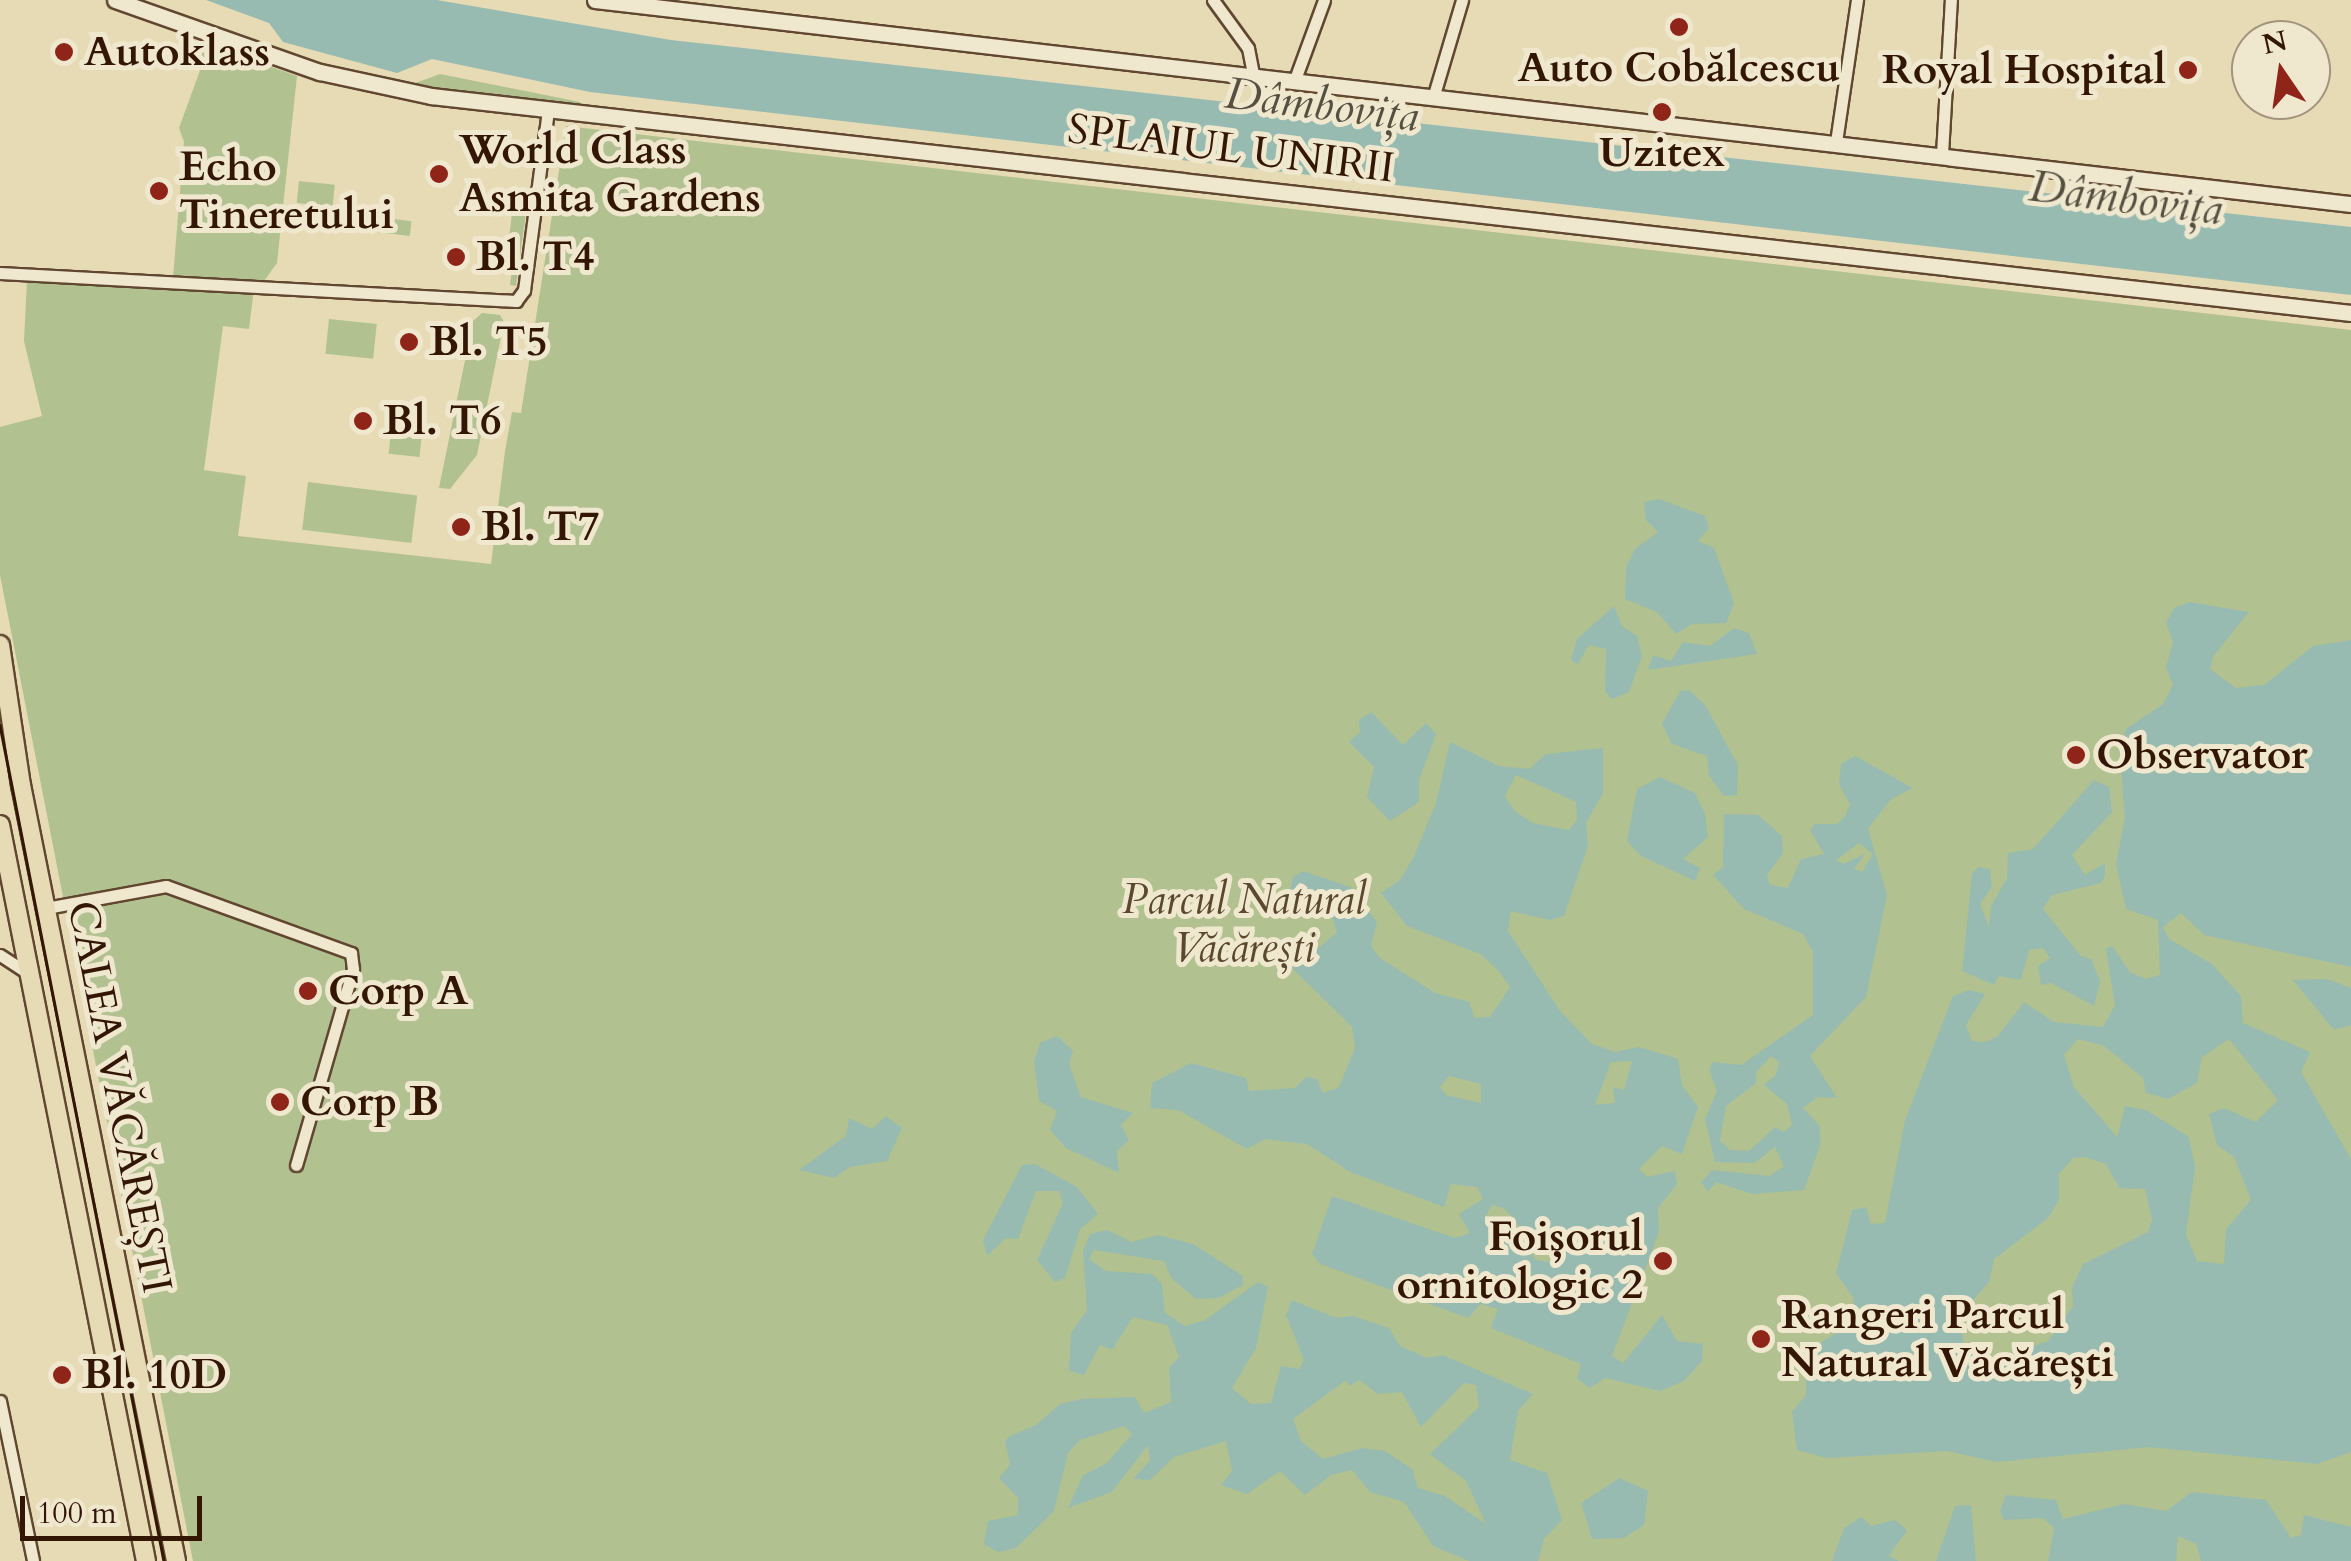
<!DOCTYPE html>
<meta charset="utf-8">
<style>
body{margin:0}
#map{position:relative;width:2351px;height:1561px;overflow:hidden;background:#e7dbb5;font-family:Cardo,serif}
div>[style]{position:absolute}
.green>*{inset:0;background:#b2c190;transform-origin:0 0}
.water>*{inset:0;background:#97bbb1}
.roads{filter:drop-shadow(2px 0 #614730) drop-shadow(-2px 0 #614730) drop-shadow(0 2px #614730) drop-shadow(0 -2px #614730)}
.minor>*{height:11px;margin:-5.5px;padding:0 5.5px;transform-origin:5.5px;border-radius:5.5px;background:#efe8cf}
.secondary>*{height:15px;margin:-7.5px;padding:0 7.5px;transform-origin:7.5px;border-radius:7.5px;background:#efe8cf}
.primary>*{height:18px;margin:-9px;padding:0 9px;transform-origin:9px;border-radius:9px;background:#e7dbb5}
.tram>*{height:2.5px;margin:-1.25px;padding:0 1.25px;transform-origin:1.25px;border-radius:1.25px;background:#341604}
.dots>*{width:28px;height:28px;translate:-50% -50%;box-sizing:border-box;border:5px solid #efe8cf;border-radius:50%}
span{translate:-50% -50%;white-space:nowrap;text-align:center;line-height:1.15;-webkit-text-stroke:10px #efe8cf;paint-order:stroke}
.poi-label{font-size:42px;color:#341604;font-weight:700}
.left{translate:0 -50%;text-align:left}
.right{translate:-100% -50%;text-align:right}
.street-label{font-size:42px;color:#341604}
.park-label{font-size:42px;color:#5a492e;font-style:italic}
.water-label{font-size:45px;color:#575041;font-style:italic}
.north{position:absolute;left:2231px;top:20px;width:100px;height:100px;box-sizing:border-box;background:#efe8cf;border:2px solid #a4947e;border-radius:50%;rotate:347deg;font-size:28px;font-weight:700;line-height:40px;text-align:center;color:#341604}
.north::after{content:'';display:block;margin:auto;width:35px;height:45px;background:#8f2418;clip-path:polygon(50% 0,100% 100%,50% 72%,0 100%)}
.scale{position:absolute;left:20px;top:1496px;width:182px;height:45px;box-sizing:border-box;border:5px solid #341604;border-top:0;padding-left:12px;font-size:30px;line-height:35px;white-space:nowrap;color:#341604;-webkit-text-stroke:8px #efe8cf;paint-order:stroke}
</style>
<div id="map">
<div class="green">
<div style="clip-path:polygon(202px 43px,297px 76px,277px 263px,253px 296px,249px 329px,223px 326px,204px 470px,246px 476px,238px 536px,491px 564px,505px 451px,512px 412px,521px 413px,566px 126px,2351px 330px,2351px 1561px,193px 1561px,0 575px,0 427px,42px 416px,24px 341px,27px 281px,172px 290px,184px 142px,179px 128px,202px 65px)"></div>
<div style="clip-path:polygon(440px 74px,580px 102px,579px 112px,396px 90px)"></div>
<div style="left:299px;top:181px;width:36px;height:22px;rotate:6deg"></div>
<div style="clip-path:polygon(514px 196px,528px 198px,516px 286px,510px 285px,516px 239px,509px 238px)"></div>
<div style="left:353px;top:214px;width:59px;height:15px;rotate:7deg"></div>
<div style="clip-path:polygon(482px 313px,500px 315px,504px 322px,477px 455px,450px 489px,439px 488px,473px 321px)"></div>
<div style="left:329px;top:319px;width:48px;height:35px;rotate:6deg"></div>
<div style="left:394px;top:403px;width:31px;height:51px;rotate:6deg"></div>
<div style="left:308px;top:482px;width:110px;height:48px;rotate:7deg"></div>
</div>
<div class="water">
<div style="clip-path:polygon(206px 0,437px 0,671px 40px,2351px 227px,2351px 295px,590px 92px,432px 59px,397px 73px,283px 42px,269px 23px)"></div>
<div style="clip-path:polygon(1659px 499px,1705px 516px,1709px 528px,1698px 541px,1714px 548px,1734px 603px,1726px 623px,1692px 624px,1676px 634px,1657px 612px,1625px 599px,1626px 567px,1635px 549px,1658px 532px,1646px 520px,1644px 502px)"></div>
<div style="clip-path:polygon(evenodd,2189px 602px,2249px 612px,2214px 655px,2210px 669px,2236px 688px,2264px 685px,2313px 646px,2351px 640px,2351px 967px,2204px 935px,2181px 913px,2163px 927px,2169px 939px,2212px 964px,2241px 996px,2243px 1023px,2310px 1052px,2301px 1072px,2351px 1159px,2351px 1452px,2317px 1464px,2149px 1447px,1997px 1462px,1947px 1451px,1827px 1458px,1797px 1450px,1792px 1412px,1806px 1395px,1806px 1365px,1821px 1342px,1851px 1325px,1854px 1299px,1836px 1273px,1852px 1210px,1866px 1207px,1871px 1224px,1885px 1223px,1905px 1120px,1953px 996px,1969px 990px,1985px 994px,1966px 1025px,1972px 1041px,1984px 1042px,1997px 1037px,2024px 1002px,2054px 1022px,2103px 1027px,2115px 1005px,2106px 949px,2112px 946px,2130px 972px,2145px 979px,2160px 975px,2158px 920px,2126px 909px,2116px 864px,2125px 818px,2120px 756px,2126px 729px,2163px 704px,2173px 685px,2166px 667px,2173px 642px,2166px 623px,2174px 608px,2189px 602px,2078px 1039px,2104px 1046px,2143px 1078px,2146px 1093px,2168px 1099px,2197px 1083px,2202px 1057px,2229px 1039px,2278px 1100px,2256px 1122px,2224px 1108px,2209px 1114px,2217px 1145px,2234px 1157px,2251px 1200px,2226px 1229px,2224px 1264px,2197px 1261px,2186px 1234px,2195px 1167px,2189px 1137px,2146px 1110px,2125px 1106px,2117px 1137px,2074px 1087px,2064px 1055px,2078px 1039px,2189px 602px,2085px 1157px,2106px 1164px,2119px 1188px,2145px 1189px,2152px 1219px,2148px 1232px,2083px 1264px,2072px 1288px,2073px 1306px,2048px 1341px,1994px 1360px,1977px 1359px,1964px 1347px,1962px 1332px,1968px 1306px,1989px 1282px,1994px 1259px,2048px 1218px,2059px 1200px,2059px 1174px,2073px 1158px,2085px 1157px)"></div>
<div style="clip-path:polygon(1614px 606px,1622px 626px,1637px 636px,1642px 656px,1629px 692px,1612px 699px,1605px 691px,1606px 649px,1589px 645px,1578px 664px,1571px 660px,1577px 639px)"></div>
<div style="clip-path:polygon(1734px 628px,1749px 633px,1757px 654px,1648px 670px,1653px 655px,1671px 661px,1683px 642px,1710px 646px)"></div>
<div style="clip-path:polygon(1689px 690px,1705px 705px,1738px 765px,1737px 795px,1724px 796px,1709px 776px,1707px 756px,1672px 744px,1662px 724px,1680px 691px)"></div>
<div style="clip-path:polygon(1371px 712px,1403px 745px,1426px 723px,1436px 734px,1419px 780px,1419px 802px,1390px 821px,1367px 797px,1374px 767px,1349px 742px,1360px 732px,1359px 720px)"></div>
<div style="clip-path:polygon(evenodd,1450px 742px,1499px 766px,1529px 769px,1546px 754px,1603px 748px,1603px 793px,1586px 823px,1588px 846px,1564px 916px,1550px 920px,1511px 911px,1508px 931px,1560px 1011px,1592px 1044px,1615px 1052px,1639px 1047px,1678px 1059px,1682px 1085px,1698px 1107px,1682px 1154px,1662px 1146px,1639px 1169px,1647px 1177px,1675px 1171px,1677px 1184px,1658px 1208px,1659px 1232px,1612px 1356px,1623px 1363px,1662px 1315px,1677px 1341px,1703px 1344px,1702px 1361px,1684px 1381px,1660px 1391px,1605px 1378px,1590px 1388px,1577px 1379px,1581px 1364px,1491px 1328px,1498px 1309px,1481px 1304px,1468px 1318px,1320px 1264px,1312px 1254px,1332px 1196px,1455px 1238px,1470px 1233px,1459px 1214px,1483px 1199px,1477px 1187px,1451px 1184px,1444px 1207px,1350px 1172px,1307px 1144px,1265px 1139px,1247px 1149px,1178px 1110px,1150px 1108px,1152px 1083px,1191px 1063px,1246px 1078px,1249px 1091px,1295px 1088px,1306px 1077px,1317px 1079px,1323px 1093px,1339px 1087px,1355px 1048px,1352px 1027px,1285px 961px,1302px 947px,1316px 950px,1337px 932px,1330px 911px,1310px 918px,1288px 900px,1293px 877px,1303px 871px,1350px 887px,1377px 922px,1371px 946px,1380px 958px,1435px 993px,1469px 1002px,1475px 1018px,1490px 1017px,1510px 987px,1498px 970px,1480px 954px,1407px 926px,1381px 893px,1400px 880px,1414px 856px,1436px 803px,1450px 742px,1516px 775px,1576px 802px,1577px 820px,1569px 830px,1532px 823px,1515px 811px,1505px 796px,1516px 775px,1450px 742px,1632px 1061px,1624px 1090px,1613px 1087px,1615px 1103px,1595px 1105px,1611px 1062px,1632px 1061px,1450px 742px,1449px 1076px,1481px 1084px,1481px 1103px,1446px 1095px,1440px 1087px,1449px 1076px,1450px 742px,1492px 1205px,1504px 1208px,1519px 1226px,1513px 1230px,1485px 1217px,1492px 1205px,1450px 742px,1546px 1234px,1557px 1252px,1548px 1262px,1535px 1260px,1529px 1247px,1546px 1234px)"></div>
<div style="clip-path:polygon(evenodd,1855px 756px,1913px 788px,1891px 799px,1868px 829px,1887px 895px,1866px 997px,1810px 1056px,1837px 1098px,1818px 1097px,1803px 1108px,1819px 1125px,1821px 1143px,1804px 1190px,1752px 1194px,1716px 1182px,1708px 1192px,1701px 1182px,1712px 1170px,1769px 1176px,1784px 1167px,1775px 1147px,1754px 1163px,1715px 1162px,1705px 1119px,1717px 1091px,1709px 1070px,1713px 1062px,1741px 1065px,1813px 1015px,1813px 952px,1803px 934px,1744px 909px,1713px 875px,1723px 867px,1724px 814px,1758px 815px,1782px 836px,1783px 853px,1767px 875px,1770px 885px,1788px 888px,1801px 859px,1824px 854px,1810px 830px,1815px 824px,1837px 824px,1845px 816px,1850px 805px,1839px 784px,1841px 764px,1855px 756px,1859px 843px,1873px 854px,1862px 872px,1854px 869px,1865px 854px,1843px 864px,1836px 860px,1859px 843px,1855px 756px,1771px 1056px,1779px 1062px,1776px 1075px,1764px 1085px,1787px 1104px,1792px 1125px,1784px 1132px,1775px 1127px,1749px 1151px,1730px 1150px,1720px 1141px,1726px 1106px,1756px 1083px,1756px 1072px,1771px 1056px)"></div>
<div style="clip-path:polygon(1660px 777px,1695px 793px,1705px 814px,1708px 837px,1683px 859px,1700px 868px,1695px 881px,1641px 856px,1627px 841px,1637px 789px)"></div>
<div style="clip-path:polygon(2094px 780px,2109px 787px,2112px 812px,2072px 855px,2085px 875px,2105px 863px,2105px 876px,2101px 883px,2052px 895px,2043px 909px,2081px 956px,2091px 959px,2100px 981px,2094px 1006px,2051px 983px,2041px 985px,2038px 966px,2050px 958px,2043px 948px,2029px 950px,2021px 980px,1999px 976px,1994px 985px,1962px 971px,1972px 874px,1978px 867px,1990px 869px,1992px 887px,1980px 904px,1989px 927px,1991px 906px,2007px 878px,2008px 853px,2033px 849px)"></div>
<div style="clip-path:polygon(2327px 979px,2351px 988px,2351px 1025px,2334px 1030px,2293px 980px)"></div>
<div style="clip-path:polygon(1057px 1036px,1073px 1051px,1069px 1064px,1081px 1097px,1133px 1113px,1121px 1125px,1129px 1140px,1117px 1151px,1119px 1173px,1066px 1148px,1050px 1130px,1057px 1111px,1039px 1101px,1034px 1061px,1040px 1043px)"></div>
<div style="clip-path:polygon(886px 1116px,902px 1128px,887px 1161px,850px 1167px,834px 1178px,799px 1170px,846px 1136px,849px 1118px,872px 1129px)"></div>
<div style="clip-path:polygon(1035px 1164px,1077px 1187px,1098px 1214px,1080px 1229px,1065px 1278px,1055px 1282px,1037px 1260px,1063px 1203px,1059px 1191px,1036px 1191px,1018px 1239px,1006px 1238px,987px 1256px,983px 1240px,1022px 1165px)"></div>
<div style="clip-path:polygon(evenodd,1107px 1230px,1132px 1242px,1158px 1235px,1193px 1244px,1243px 1276px,1243px 1285px,1218px 1298px,1196px 1299px,1171px 1278px,1164px 1261px,1094px 1250px,1089px 1259px,1106px 1271px,1152px 1274px,1162px 1284px,1165px 1313px,1185px 1326px,1205px 1320px,1258px 1282px,1268px 1287px,1256px 1348px,1232px 1388px,1251px 1404px,1271px 1403px,1281px 1366px,1299px 1369px,1304px 1360px,1286px 1315px,1292px 1300px,1336px 1318px,1353px 1316px,1389px 1328px,1400px 1346px,1427px 1358px,1443px 1355px,1533px 1394px,1518px 1411px,1510px 1460px,1547px 1473px,1562px 1520px,1544px 1539px,1538px 1561px,1469px 1561px,1433px 1546px,1404px 1502px,1370px 1492px,1352px 1470px,1331px 1475px,1305px 1495px,1280px 1471px,1247px 1494px,1221px 1485px,1232px 1471px,1226px 1441px,1174px 1457px,1150px 1480px,1133px 1479px,1150px 1461px,1148px 1445px,1112px 1492px,1068px 1508px,1083px 1475px,1107px 1463px,1132px 1434px,1124px 1426px,1080px 1440px,1068px 1453px,1054px 1511px,1016px 1548px,998px 1552px,984px 1544px,988px 1521px,1018px 1515px,1018px 1498px,999px 1478px,1010px 1465px,1005px 1441px,1010px 1436px,1036px 1425px,1060px 1404px,1081px 1399px,1135px 1397px,1144px 1413px,1171px 1402px,1169px 1368px,1179px 1357px,1167px 1325px,1133px 1317px,1112px 1350px,1100px 1345px,1084px 1375px,1069px 1371px,1071px 1333px,1087px 1310px,1083px 1251px,1090px 1234px,1107px 1230px,1346px 1380px,1350px 1386px,1359px 1380px,1378px 1394px,1402px 1392px,1421px 1427px,1464px 1383px,1476px 1385px,1479px 1407px,1430px 1454px,1466px 1481px,1486px 1524px,1445px 1496px,1418px 1488px,1412px 1469px,1385px 1451px,1362px 1448px,1323px 1459px,1301px 1441px,1293px 1419px,1346px 1380px)"></div>
<div style="clip-path:polygon(1619px 1478px,1648px 1491px,1644px 1525px,1624px 1538px,1592px 1539px,1581px 1503px)"></div>
<div style="clip-path:polygon(2192px 1492px,2266px 1500px,2291px 1538px,2301px 1535px,2304px 1515px,2351px 1527px,2351px 1561px,2201px 1561px,2196px 1544px,2178px 1536px,2176px 1561px,2048px 1561px,2054px 1528px,2043px 1518px,2004px 1520px,2000px 1511px,2006px 1495px,2056px 1500px,2063px 1519px,2124px 1504px,2166px 1511px)"></div>
<div style="clip-path:polygon(1971px 1505px,1976px 1561px,1936px 1561px,1955px 1506px)"></div>
<div style="clip-path:polygon(1861px 1517px,1871px 1526px,1895px 1520px,1907px 1530px,1889px 1556px,1899px 1561px,1832px 1561px,1844px 1528px)"></div>
</div>
<div class="roads">
<div class="minor">
<div style="left:1213px;top:0;width:59px;rotate:53.9deg"></div>
<div style="left:1248px;top:48px;width:31px;rotate:79deg"></div>
<div style="left:1294px;top:82px;width:87px;rotate:-69.9deg"></div>
<div style="left:1433px;top:98px;width:102px;rotate:-73.5deg"></div>
<div style="left:1836px;top:142px;width:144px;rotate:-81.6deg"></div>
<div style="left:1942px;top:154px;width:154px;rotate:-86.7deg"></div>
<div style="left:0;top:273px;width:517px;rotate:3.11deg"></div>
<div style="left:516px;top:301px;width:14px;rotate:-54deg"></div>
<div style="left:524px;top:290px;width:183px;rotate:-82.4deg"></div>
<div style="left:46px;top:908px;width:122px;rotate:-10.4deg"></div>
<div style="left:166px;top:886px;width:197px;rotate:19.9deg"></div>
<div style="left:351px;top:953px;width:16px;rotate:83deg"></div>
<div style="left:353px;top:969px;width:204px;rotate:106.2deg"></div>
<div style="left:0;top:955px;width:35px;rotate:33deg"></div>
<div style="left:0;top:1401px;width:163px;rotate:78.3deg"></div>
</div>
<div class="secondary">
<div style="left:115px;top:0;width:217px;rotate:19.4deg"></div>
<div style="left:320px;top:72px;width:114px;rotate:12.2deg"></div>
<div style="left:431px;top:96px;width:1932px;rotate:6.45deg"></div>
<div style="left:595px;top:0;width:1768px;rotate:6.63deg"></div>
</div>
<div class="primary">
<div style="left:0;top:645px;width:142px;rotate:81.5deg"></div>
<div style="left:21px;top:785px;width:791px;rotate:78.7deg"></div>
<div style="left:0;top:825px;width:750px;rotate:78.78deg"></div>
</div>
</div>
<div class="tram">
<div style="left:0;top:725px;width:852px;rotate:78.9deg"></div>
</div>
<div class="dots">
<div style="left:1679px;top:27px;background:#8f2418"></div>
<div style="left:64px;top:52px;background:#8f2418"></div>
<div style="left:2188px;top:70px;background:#8f2418"></div>
<div style="left:1662px;top:112px;background:#8f2418"></div>
<div style="left:439px;top:174px;background:#8f2418"></div>
<div style="left:159px;top:191px;background:#8f2418"></div>
<div style="left:456px;top:257px;background:#8f2418"></div>
<div style="left:409px;top:342px;background:#8f2418"></div>
<div style="left:363px;top:421px;background:#8f2418"></div>
<div style="left:461px;top:527px;background:#8f2418"></div>
<div style="left:2076px;top:755px;background:#8f2418"></div>
<div style="left:308px;top:991px;background:#8f2418"></div>
<div style="left:280px;top:1102px;background:#8f2418"></div>
<div style="left:1663px;top:1261px;background:#8f2418"></div>
<div style="left:1761px;top:1339px;background:#8f2418"></div>
<div style="left:62px;top:1375px;background:#8f2418"></div>
</div>
<div class="poi-label">
<span class="left" style="left:84px;top:52px">Autoklass</span>
<span style="left:1679px;top:68px">Auto Cobălcescu</span>
<span class="right" style="left:2166px;top:70px">Royal Hospital</span>
<span class="left" style="left:459px;top:174px">World Class<br>Asmita Gardens</span>
<span style="left:1662px;top:153px">Uzitex</span>
<span class="left" style="left:179px;top:191px">Echo<br>Tineretului</span>
<span class="left" style="left:476px;top:257px">Bl. T4</span>
<span class="left" style="left:429px;top:342px">Bl. T5</span>
<span class="left" style="left:383px;top:421px">Bl. T6</span>
<span class="left" style="left:481px;top:527px">Bl. T7</span>
<span class="left" style="left:2096px;top:755px">Observator</span>
<span class="left" style="left:328px;top:991px">Corp A</span>
<span class="left" style="left:300px;top:1102px">Corp B</span>
<span class="right" style="left:1643px;top:1261px">Foișorul<br>ornitologic 2</span>
<span class="left" style="left:1781px;top:1339px">Rangeri Parcul<br>Natural Văcărești</span>
<span class="left" style="left:82px;top:1375px">Bl. 10D</span>
</div>
<div class="street-label">
<span style="left:1231px;top:149px;rotate:7deg">SPLAIUL UNIRII</span>
<span style="left:119px;top:1097px;rotate:79deg">CALEA VĂCĂREȘTI</span>
</div>
<div class="park-label">
<span style="left:1244px;top:924px">Parcul Natural<br>Văcărești</span>
</div>
<div class="water-label">
<span style="left:1322px;top:105px;rotate:7deg">Dâmbovița</span>
<span style="left:2126px;top:198px;rotate:7deg">Dâmbovița</span>
</div>
<div class="north">N</div>
<div class="scale">100 m</div>
</div>
